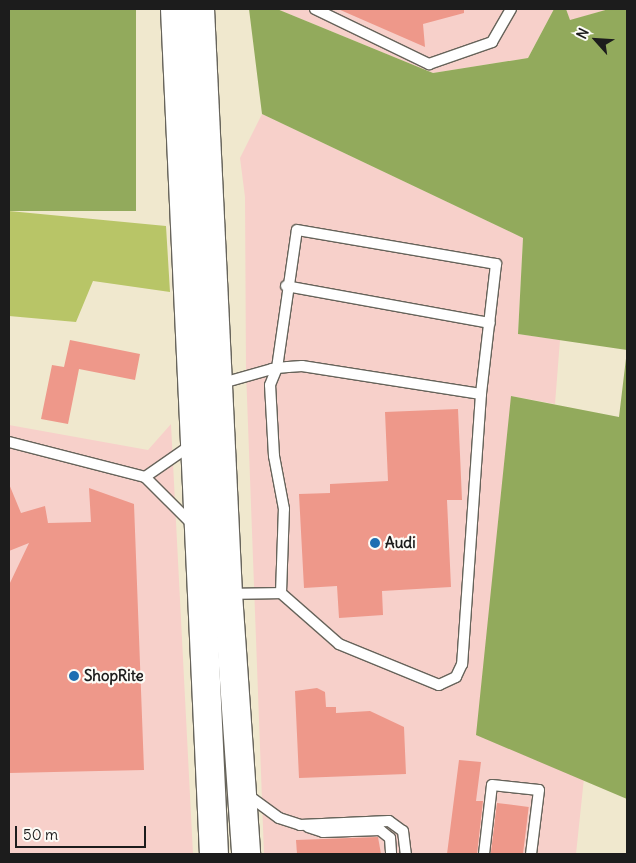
<!DOCTYPE html>
<style>
body{margin:0}
#map{position:relative;width:636px;height:863px;overflow:hidden;background:#f0e8ce;font-family:Delius,sans-serif}
div>[style]{position:absolute}
.built>*{inset:0;background:#f7d0ca}
.green>*{inset:0;background:#b8c567}
.forest>*{inset:0;background:#92aa5c;transform-origin:0 0}
.building>*{inset:0;background:#ee988a;transform-origin:0 0}
.roads{filter:drop-shadow(1px 0 #66635a) drop-shadow(-1px 0 #66635a) drop-shadow(0 1px #66635a) drop-shadow(0 -1px #66635a)}
.service>*{height:10px;margin:-5px;padding:0 5px;transform-origin:5px;border-radius:5px;background:#fff}
.trunk>*{height:28px;margin:-14px;padding:0 14px;transform-origin:14px;border-radius:14px;background:#fff}
.dots>*{width:14px;height:14px;translate:-50% -50%;box-sizing:border-box;border:2px solid #fdfcf7;border-radius:50%}
span{translate:-50% -50%;white-space:nowrap;text-align:center;line-height:1.15;-webkit-text-stroke:4.5px #fdfcf7;paint-order:stroke}
.poi-label{font-size:15px;color:#1c1c1c;font-weight:700}
.left{translate:0 -50%;text-align:left}
.frame{position:absolute;inset:0;border:10px solid #1c1c1c;pointer-events:none}
.north{position:absolute;left:571px;top:15px;width:50px;height:50px;-webkit-text-stroke:4px #fdfcf7;paint-order:stroke;rotate:296deg;font-size:14px;font-weight:700;line-height:20px;text-align:center;color:#1c1c1c}
.north::after{content:'';display:block;margin:auto;width:18px;height:22px;background:#1c1c1c;clip-path:polygon(50% 0,100% 100%,50% 72%,0 100%)}
.scale{position:absolute;left:15px;top:826px;width:131px;height:22px;box-sizing:border-box;border:2px solid #1c1c1c;border-top:0;padding-left:6px;font-size:15px;line-height:18px;white-space:nowrap;color:#1c1c1c;-webkit-text-stroke:4px #fdfcf7;paint-order:stroke}
</style>
<div id="map">
<div class="built">
<div style="clip-path:polygon(277px 9px,554px 9px,528px 58px,433px 73px)"></div>
<div style="clip-path:polygon(566px 9px,609px 9px,570px 21px)"></div>
<div style="clip-path:polygon(262px 114px,523px 238px,518px 334px,560px 340px,555px 404px,511px 396px,584px 778px,576px 854px,264px 854px,246px 371px,245px 197px,240px 158px)"></div>
<div style="clip-path:polygon(171px 424px,193px 854px,9px 854px,9px 425px,148px 450px)"></div>
</div>
<div class="green">
<div style="clip-path:polygon(9px 211px,166px 226px,170px 292px,93px 281px,76px 322px,9px 316px)"></div>
</div>
<div class="forest">
<div style="left:9px;top:9px;width:127px;height:202px"></div>
<div style="clip-path:polygon(249px 9px,277px 9px,433px 73px,528px 58px,554px 9px,566px 9px,570px 20px,609px 9px,627px 9px,627px 799px,476px 735px,511px 396px,619px 417px,627px 350px,518px 334px,523px 238px,262px 114px)"></div>
</div>
<div class="building">
<div style="clip-path:polygon(338px 9px,464px 9px,464px 13px,423px 24px,425px 47px)"></div>
<div style="clip-path:polygon(70px 340px,140px 354px,135px 380px,79px 369px,68px 424px,41px 419px,52px 365px,64px 367px)"></div>
<div style="clip-path:polygon(458px 409px,462px 500px,447px 500px,451px 587px,382px 591px,383px 615px,339px 618px,337px 586px,304px 588px,299px 494px,330px 493px,330px 484px,388px 481px,385px 412px)"></div>
<div style="clip-path:polygon(9px 484px,21px 513px,45px 506px,48px 523px,91px 522px,89px 488px,134px 504px,144px 770px,9px 773px,9px 585px,29px 543px,9px 551px)"></div>
<div style="clip-path:polygon(317px 688px,325px 692px,326px 707px,336px 707px,336px 713px,370px 711px,404px 727px,406px 774px,299px 778px,295px 691px)"></div>
<div style="clip-path:polygon(459px 760px,481px 762px,476px 801px,483px 801px,477px 854px,447px 854px)"></div>
<div style="left:497px;top:803px;width:32px;height:51px;rotate:7deg"></div>
<div style="clip-path:polygon(378px 837px,381px 854px,297px 854px,296px 840px)"></div>
</div>
<div class="roads">
<div class="service">
<div style="left:315px;top:9px;width:127px;rotate:25.8deg"></div>
<div style="left:429px;top:64px;width:67px;rotate:-19.2deg"></div>
<div style="left:492px;top:42px;width:38px;rotate:-60deg"></div>
<div style="left:286px;top:286px;width:207px;rotate:10.3deg"></div>
<div style="left:219px;top:384px;width:55px;rotate:-15.8deg"></div>
<div style="left:272px;top:369px;width:5px;rotate:-11deg"></div>
<div style="left:277px;top:368px;width:11px;rotate:-5deg"></div>
<div style="left:288px;top:367px;width:14px;rotate:-4deg"></div>
<div style="left:302px;top:366px;width:181px;rotate:8.9deg"></div>
<div style="left:481px;top:394px;width:271px;rotate:94deg"></div>
<div style="left:462px;top:664px;width:14px;rotate:115deg"></div>
<div style="left:456px;top:677px;width:19px;rotate:155deg"></div>
<div style="left:439px;top:685px;width:108px;rotate:-157.7deg"></div>
<div style="left:339px;top:644px;width:77px;rotate:-138.7deg"></div>
<div style="left:281px;top:593px;width:84px;rotate:-88deg"></div>
<div style="left:284px;top:509px;width:54px;rotate:-100.7deg"></div>
<div style="left:274px;top:456px;width:71px;rotate:-93.2deg"></div>
<div style="left:270px;top:385px;width:18px;rotate:-68deg"></div>
<div style="left:277px;top:368px;width:139px;rotate:-81.8deg"></div>
<div style="left:297px;top:230px;width:202px;rotate:9.7deg"></div>
<div style="left:496px;top:264px;width:131px;rotate:96.6deg"></div>
<div style="left:9px;top:442px;width:140px;rotate:14.4deg"></div>
<div style="left:145px;top:477px;width:68px;rotate:45deg"></div>
<div style="left:145px;top:477px;width:56px;rotate:-34.8deg"></div>
<div style="left:229px;top:594px;width:52px;rotate:-1.1deg"></div>
<div style="left:245px;top:793px;width:42px;rotate:36.3deg"></div>
<div style="left:279px;top:818px;width:22px;rotate:18deg"></div>
<div style="left:300px;top:825px;width:89px;rotate:-2.6deg"></div>
<div style="left:389px;top:821px;width:17px;rotate:36deg"></div>
<div style="left:403px;top:831px;width:23px;rotate:83deg"></div>
<div style="left:308px;top:827px;width:16px;rotate:18deg"></div>
<div style="left:323px;top:832px;width:57px;rotate:-2deg"></div>
<div style="left:380px;top:830px;width:13px;rotate:39deg"></div>
<div style="left:390px;top:838px;width:16px;rotate:86deg"></div>
<div style="left:484px;top:854px;width:69px;rotate:-83.4deg"></div>
<div style="left:492px;top:785px;width:47px;rotate:6.1deg"></div>
<div style="left:539px;top:790px;width:64px;rotate:97.1deg"></div>
</div>
<div class="trunk">
<div style="left:175px;top:9px;width:846px;rotate:87.36deg"></div>
<div style="left:200px;top:9px;width:586px;rotate:87.26deg"></div>
<div style="left:228px;top:594px;width:261px;rotate:86deg"></div>
</div>
</div>
<div class="dots">
<div style="left:375px;top:543px;background:#1f6fb2"></div>
<div style="left:74px;top:676px;background:#1f6fb2"></div>
</div>
<div class="poi-label">
<span class="left" style="left:385px;top:543px">Audi</span>
<span class="left" style="left:84px;top:676px">ShopRite</span>
</div>
<div class="frame"></div>
<div class="north">N</div>
<div class="scale">50 m</div>
</div>
